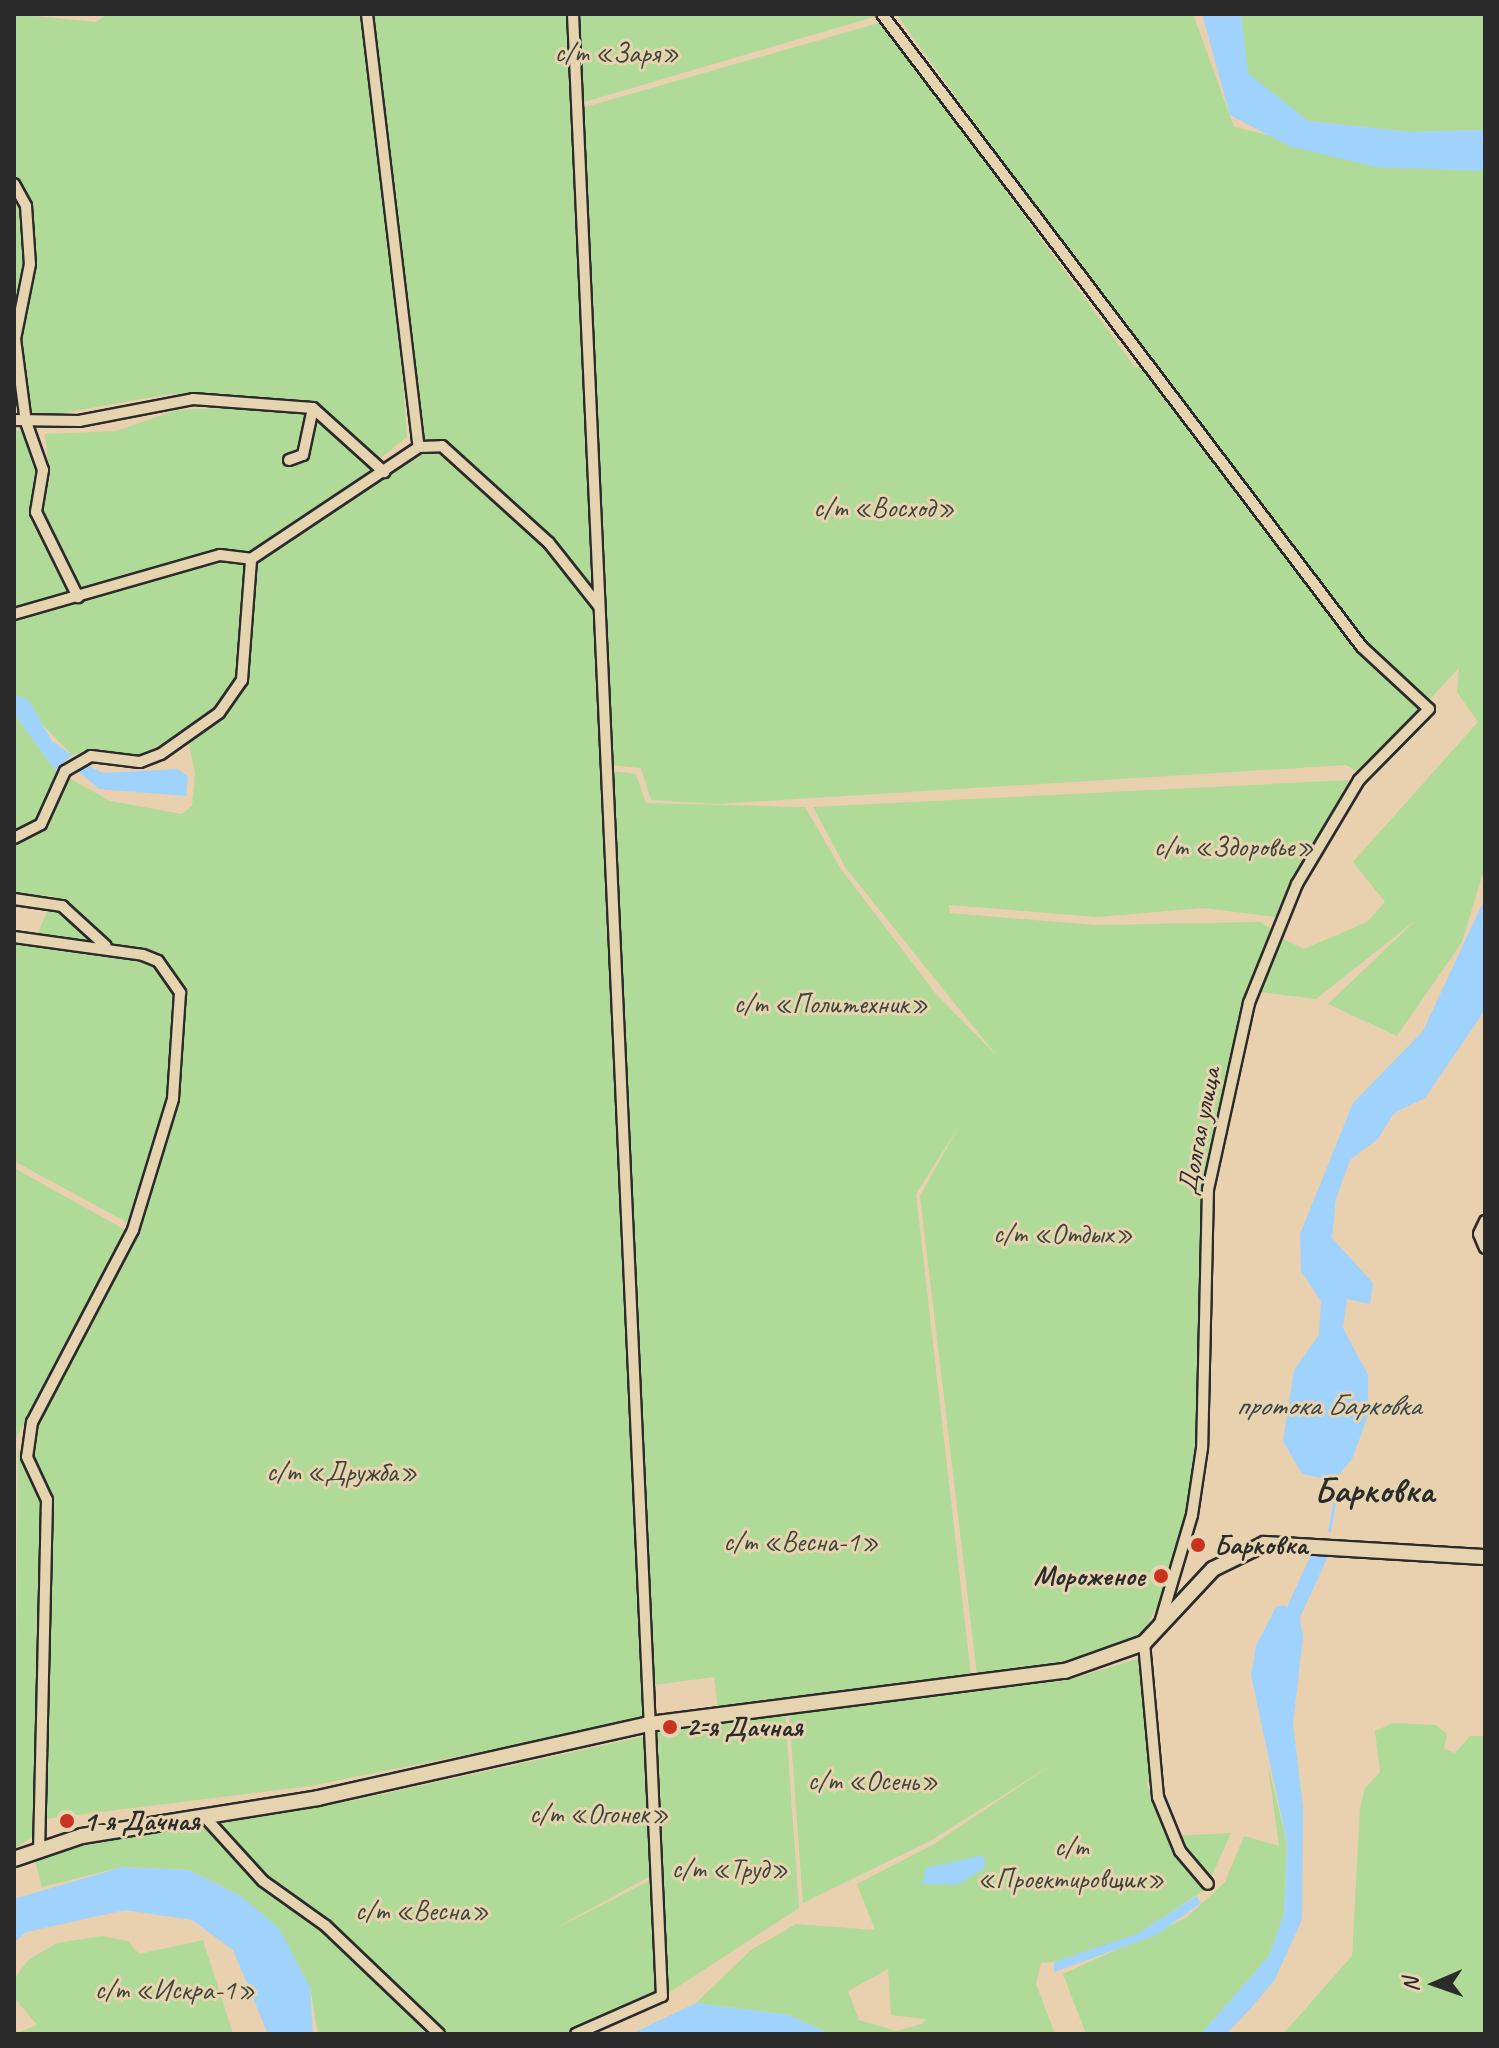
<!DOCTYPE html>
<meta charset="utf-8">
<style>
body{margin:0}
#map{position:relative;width:1499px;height:2048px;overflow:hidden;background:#e9d0af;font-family:Caveat,sans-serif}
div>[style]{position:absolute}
.green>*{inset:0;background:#b0da97}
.water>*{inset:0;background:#9fd3fd}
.stream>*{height:3px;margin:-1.5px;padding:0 1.5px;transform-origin:1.5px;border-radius:1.5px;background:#9fd3fd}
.river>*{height:16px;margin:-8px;padding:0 8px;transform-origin:8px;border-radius:8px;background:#9fd3fd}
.roads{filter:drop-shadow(2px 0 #2b2b2b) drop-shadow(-2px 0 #2b2b2b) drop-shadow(0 2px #2b2b2b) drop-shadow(0 -2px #2b2b2b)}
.minor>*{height:10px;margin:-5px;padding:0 5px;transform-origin:5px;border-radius:5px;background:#e6d4b1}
.secondary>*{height:14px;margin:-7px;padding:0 7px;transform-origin:7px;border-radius:7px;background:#e6d4b1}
.dots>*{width:22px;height:22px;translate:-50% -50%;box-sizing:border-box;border:4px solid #e6d4b1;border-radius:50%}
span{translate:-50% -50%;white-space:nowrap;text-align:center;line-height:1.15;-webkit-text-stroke:6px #e6d4b1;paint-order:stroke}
.park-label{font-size:28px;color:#3f453b}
.street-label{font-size:28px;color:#2b2b2b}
.poi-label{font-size:28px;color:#2b2b2b;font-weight:700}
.left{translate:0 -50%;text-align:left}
.right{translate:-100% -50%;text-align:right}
.water-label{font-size:30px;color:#3c444a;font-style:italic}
.district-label{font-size:36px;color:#2b2b2b;font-weight:700}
.frame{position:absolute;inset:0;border:16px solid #2b2b2b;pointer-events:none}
.north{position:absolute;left:1395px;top:1944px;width:80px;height:80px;-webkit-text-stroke:6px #e6d4b1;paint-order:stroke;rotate:268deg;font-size:22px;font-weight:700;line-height:32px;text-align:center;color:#2b2b2b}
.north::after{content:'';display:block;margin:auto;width:28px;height:36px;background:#2b2b2b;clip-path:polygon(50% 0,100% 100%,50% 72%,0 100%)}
</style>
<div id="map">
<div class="green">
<div style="clip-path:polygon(evenodd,14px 14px,96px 22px,108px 14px,362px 14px,375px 141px,383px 143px,370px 14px,568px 14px,643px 1719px,310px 1786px,45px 1819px,52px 1502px,35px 1465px,35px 1430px,139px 1229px,14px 1161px,14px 940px,33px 944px,54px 896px,14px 894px,14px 713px,55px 770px,110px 801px,182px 814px,192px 806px,195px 773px,186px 730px,141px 756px,92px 750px,72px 755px,14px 695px,14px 428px,25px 434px,36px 464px,32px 502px,50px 481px,45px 434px,116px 431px,177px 410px,308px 404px,170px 394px,46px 416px,29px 414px,24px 371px,14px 405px,14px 14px,408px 344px,422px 449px,383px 478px,373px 464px,407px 437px,400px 345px,408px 344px)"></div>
<div style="clip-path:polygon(576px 14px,876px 14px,877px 16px,581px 103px)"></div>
<div style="clip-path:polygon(896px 14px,1193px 14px,1234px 127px,1327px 149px,1485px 167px,1485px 866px,1462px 942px,1397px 1036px,1328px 1004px,1416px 920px,1316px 999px,1259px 992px,1283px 939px,1304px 949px,1367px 922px,1385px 902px,1353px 862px,1478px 722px,1457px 692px,1459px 668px,1360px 773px,1346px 765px,716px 804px,651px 800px,641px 768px,610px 765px,582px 108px,882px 22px,1135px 367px,1153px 369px)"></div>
<div style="clip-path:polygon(1241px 14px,1485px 14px,1485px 130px,1409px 132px,1308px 121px,1247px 73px)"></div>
<div style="clip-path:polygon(610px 771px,636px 774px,646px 803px,805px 807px,841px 869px,936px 994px,997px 1056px,845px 867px,813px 807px,1349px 780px,1276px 917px,1203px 908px,1098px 917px,949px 905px,950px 913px,1095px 925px,1260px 922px,1271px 928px,1243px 1001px,1204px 1188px,1196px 1453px,1187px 1504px,1165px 1590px,1144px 1632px,1072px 1663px,977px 1675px,920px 1196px,959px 1126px,916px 1194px,971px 1676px,718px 1709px,714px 1677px,654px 1685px)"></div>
<div style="clip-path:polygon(14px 1168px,129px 1232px,14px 1442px)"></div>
<div style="clip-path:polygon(18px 1447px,43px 1501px,32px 1837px,14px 1849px)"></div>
<div style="clip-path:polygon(evenodd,1143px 1657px,1153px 1780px,1146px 1783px,1170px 1836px,1231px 1833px,1206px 1889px,1137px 1934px,1076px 1960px,1041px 1963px,1036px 1984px,1055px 2034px,830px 2034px,789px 2015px,696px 2003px,751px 1950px,796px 1924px,875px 1930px,857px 1884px,934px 1844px,1053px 1764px,930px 1841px,803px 1903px,789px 1712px,1069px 1680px,1143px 1657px,888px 1969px,891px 2015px,926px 2019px,922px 2024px,896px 2031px,859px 2020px,848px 1991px,888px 1969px)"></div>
<div style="clip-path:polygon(785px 1712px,799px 1908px,668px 1993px,658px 1731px)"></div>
<div style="clip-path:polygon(1393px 1723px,1436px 1725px,1447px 1734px,1444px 1749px,1455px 1753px,1470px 1736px,1485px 1736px,1485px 2034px,1283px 2034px,1352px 1956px,1360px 1808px,1365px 1788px,1380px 1772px,1375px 1731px)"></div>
<div style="clip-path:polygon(646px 1736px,652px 1875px,549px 1932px,653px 1879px,659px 1995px,569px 2034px,318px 2034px,310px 1987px,241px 1896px,189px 1870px,122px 1867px,42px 1887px,34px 1857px,104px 1838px,351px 1801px)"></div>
<div style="clip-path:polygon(1268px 1766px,1287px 1843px,1284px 1914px,1269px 1956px,1201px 2034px,1086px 2034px,1063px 1974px,1186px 1918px,1225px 1882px,1244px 1836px,1279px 1846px)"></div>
<div style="clip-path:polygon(102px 1936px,128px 1941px,139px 1954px,203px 1940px,233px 2034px,14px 2034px,37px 2025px,14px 1997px,14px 1980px,28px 1960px,57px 1943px)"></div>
</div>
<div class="water">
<div style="clip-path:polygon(1202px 14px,1241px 14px,1248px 73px,1308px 121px,1409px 132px,1485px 130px,1485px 171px,1376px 167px,1289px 146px,1230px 115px)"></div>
<div style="clip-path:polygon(14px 695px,28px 699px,52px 741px,72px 755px,55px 770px,14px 713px)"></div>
<div style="clip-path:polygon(87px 765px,103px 773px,178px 769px,188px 777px,186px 796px,99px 789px,77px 770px)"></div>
<div style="clip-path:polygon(1485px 898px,1485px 1010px,1425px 1098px,1394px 1113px,1378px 1139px,1350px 1160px,1336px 1199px,1332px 1238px,1373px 1283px,1370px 1304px,1347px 1299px,1343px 1328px,1368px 1375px,1368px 1416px,1352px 1459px,1334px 1481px,1302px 1474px,1283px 1441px,1294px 1370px,1319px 1335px,1321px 1301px,1301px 1271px,1300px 1234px,1353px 1103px,1423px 1031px)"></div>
<div style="clip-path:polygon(1284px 1605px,1299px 1614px,1303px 1637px,1293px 1724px,1303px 1807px,1302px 1920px,1274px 1981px,1250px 2009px,1226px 2034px,1201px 2034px,1269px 1956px,1284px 1914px,1287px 1843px,1251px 1675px,1256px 1646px,1276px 1607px)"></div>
<div style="clip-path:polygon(984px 1855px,985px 1868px,957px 1885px,922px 1884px,926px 1868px)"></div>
<div style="clip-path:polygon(122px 1867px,189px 1870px,241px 1896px,279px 1928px,310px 1987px,313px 2034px,268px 2034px,233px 1950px,192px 1920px,125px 1910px,26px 1932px,14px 1943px,14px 1899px)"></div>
<div style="clip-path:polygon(1196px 1896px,1201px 1903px,1156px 1935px,1054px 1972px,1054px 1962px,1137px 1934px)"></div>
<div style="clip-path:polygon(696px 2003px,789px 2015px,830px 2034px,631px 2034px)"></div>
</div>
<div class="stream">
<div style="left:1322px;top:1475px;width:26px;rotate:59deg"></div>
<div style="left:1335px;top:1497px;width:34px;rotate:100deg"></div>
</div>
<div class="river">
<div style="left:1286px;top:1629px;width:85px;rotate:-65.6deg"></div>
</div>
<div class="roads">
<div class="minor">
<div style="left:367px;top:14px;width:436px;rotate:83.2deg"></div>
<div style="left:573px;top:14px;width:1984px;rotate:87.43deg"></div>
<div style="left:662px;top:1996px;width:94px;rotate:156.2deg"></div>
<div style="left:882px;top:14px;width:794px;rotate:52.83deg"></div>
<div style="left:1362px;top:647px;width:91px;rotate:42.8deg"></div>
<div style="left:1429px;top:709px;width:100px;rotate:134.6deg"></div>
<div style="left:1359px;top:780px;width:121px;rotate:120.8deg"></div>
<div style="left:1297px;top:884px;width:128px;rotate:112deg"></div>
<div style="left:1249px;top:1003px;width:190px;rotate:102.4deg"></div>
<div style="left:1208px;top:1189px;width:259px;rotate:91.3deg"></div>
<div style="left:1202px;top:1448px;width:68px;rotate:98.5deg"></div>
<div style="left:1192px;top:1515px;width:113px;rotate:106.5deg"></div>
<div style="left:14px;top:184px;width:25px;rotate:61deg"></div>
<div style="left:26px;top:206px;width:58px;rotate:86.1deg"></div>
<div style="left:30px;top:264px;width:76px;rotate:101.3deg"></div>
<div style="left:15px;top:339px;width:84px;rotate:82.5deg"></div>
<div style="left:26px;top:422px;width:51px;rotate:70.5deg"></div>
<div style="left:43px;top:470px;width:43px;rotate:99.5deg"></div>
<div style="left:36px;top:512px;width:95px;rotate:63.7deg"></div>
<div style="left:14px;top:420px;width:65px;rotate:0.9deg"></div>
<div style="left:79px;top:421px;width:116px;rotate:-10.9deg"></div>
<div style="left:193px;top:399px;width:120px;rotate:4.3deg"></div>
<div style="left:313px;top:408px;width:96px;rotate:42deg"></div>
<div style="left:289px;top:460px;width:15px;rotate:-20deg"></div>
<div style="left:303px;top:455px;width:48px;rotate:-78deg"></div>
<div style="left:14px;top:614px;width:214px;rotate:-16deg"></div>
<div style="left:220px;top:555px;width:31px;rotate:7deg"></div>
<div style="left:251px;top:559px;width:202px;rotate:-33.7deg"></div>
<div style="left:419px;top:447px;width:23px;rotate:-2deg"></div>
<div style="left:442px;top:446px;width:144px;rotate:42.2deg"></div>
<div style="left:549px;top:543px;width:79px;rotate:51.7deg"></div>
<div style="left:14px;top:838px;width:30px;rotate:-27deg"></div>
<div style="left:41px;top:824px;width:58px;rotate:-65.6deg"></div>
<div style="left:65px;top:771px;width:30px;rotate:-30deg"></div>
<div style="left:91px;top:756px;width:49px;rotate:7deg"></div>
<div style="left:140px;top:762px;width:22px;rotate:-21deg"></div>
<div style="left:161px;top:754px;width:71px;rotate:-35.3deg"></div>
<div style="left:219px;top:713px;width:40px;rotate:-55.1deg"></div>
<div style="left:242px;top:680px;width:121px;rotate:-85.7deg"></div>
<div style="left:14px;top:899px;width:49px;rotate:8.3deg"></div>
<div style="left:62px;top:906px;width:59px;rotate:42.3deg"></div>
<div style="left:14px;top:937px;width:130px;rotate:7.9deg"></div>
<div style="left:143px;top:955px;width:16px;rotate:22deg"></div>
<div style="left:158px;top:961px;width:39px;rotate:55deg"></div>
<div style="left:180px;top:993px;width:106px;rotate:93.8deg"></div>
<div style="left:173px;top:1099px;width:137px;rotate:107deg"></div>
<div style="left:133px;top:1230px;width:217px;rotate:117.7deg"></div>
<div style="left:32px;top:1422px;width:35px;rotate:98deg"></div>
<div style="left:27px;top:1457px;width:47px;rotate:65.1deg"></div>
<div style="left:47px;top:1500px;width:347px;rotate:91.3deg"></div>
<div style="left:1485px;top:1221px;width:14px;rotate:115deg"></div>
<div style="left:1479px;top:1234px;width:15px;rotate:67deg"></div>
<div style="left:1144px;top:1643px;width:155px;rotate:84.8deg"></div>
<div style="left:1158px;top:1797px;width:58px;rotate:67.8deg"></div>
<div style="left:1180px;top:1851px;width:43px;rotate:49.7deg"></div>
<div style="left:203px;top:1815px;width:89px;rotate:47.7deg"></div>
<div style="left:263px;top:1881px;width:77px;rotate:35.5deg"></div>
<div style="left:326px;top:1926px;width:156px;rotate:43.7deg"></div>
</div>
<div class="secondary">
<div style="left:14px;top:1859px;width:72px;rotate:-18.7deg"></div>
<div style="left:82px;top:1836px;width:239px;rotate:-9.1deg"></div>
<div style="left:318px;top:1798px;width:339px;rotate:-12.6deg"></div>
<div style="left:649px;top:1724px;width:419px;rotate:-7.3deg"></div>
<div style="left:1065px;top:1671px;width:84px;rotate:-19.5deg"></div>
<div style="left:1144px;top:1643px;width:101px;rotate:-47deg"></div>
<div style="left:1213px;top:1569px;width:57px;rotate:-26.1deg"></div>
<div style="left:1264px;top:1544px;width:221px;rotate:3.4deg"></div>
</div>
</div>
<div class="dots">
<div style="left:1198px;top:1545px;background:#c8321e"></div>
<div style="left:1161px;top:1576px;background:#c8321e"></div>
<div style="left:670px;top:1727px;background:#c8321e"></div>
<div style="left:67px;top:1821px;background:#c8321e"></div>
</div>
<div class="park-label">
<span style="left:617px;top:53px">с/т «Заря»</span>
<span style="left:884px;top:508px">с/т «Восход»</span>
<span style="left:1234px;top:847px">с/т «Здоровье»</span>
<span style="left:831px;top:1004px">с/т «Политехник»</span>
<span style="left:1063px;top:1234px">с/т «Отдых»</span>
<span style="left:342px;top:1472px">с/т «Дружба»</span>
<span style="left:801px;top:1542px">с/т «Весна-1»</span>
<span style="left:873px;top:1781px">с/т «Осень»</span>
<span style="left:599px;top:1814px">с/т «Огонек»</span>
<span style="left:1071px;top:1863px">с/т<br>«Проектировщик»</span>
<span style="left:730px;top:1869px">с/т «Труд»</span>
<span style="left:422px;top:1911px">с/т «Весна»</span>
<span style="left:175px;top:1990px">с/т «Искра-1»</span>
</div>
<div class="street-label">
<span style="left:1199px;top:1131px;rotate:-79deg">Долгая улица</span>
</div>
<div class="poi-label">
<span class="left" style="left:1214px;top:1545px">Барковка</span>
<span class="right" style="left:1145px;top:1576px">Мороженое</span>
<span class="left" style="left:686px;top:1727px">2-я Дачная</span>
<span class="left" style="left:83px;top:1821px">1-я Дачная</span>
</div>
<div class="water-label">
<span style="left:1328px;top:1405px">протока Барковка</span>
</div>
<div class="district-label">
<span style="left:1374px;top:1491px">Барковка</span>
</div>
<div class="frame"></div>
<div class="north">N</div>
</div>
